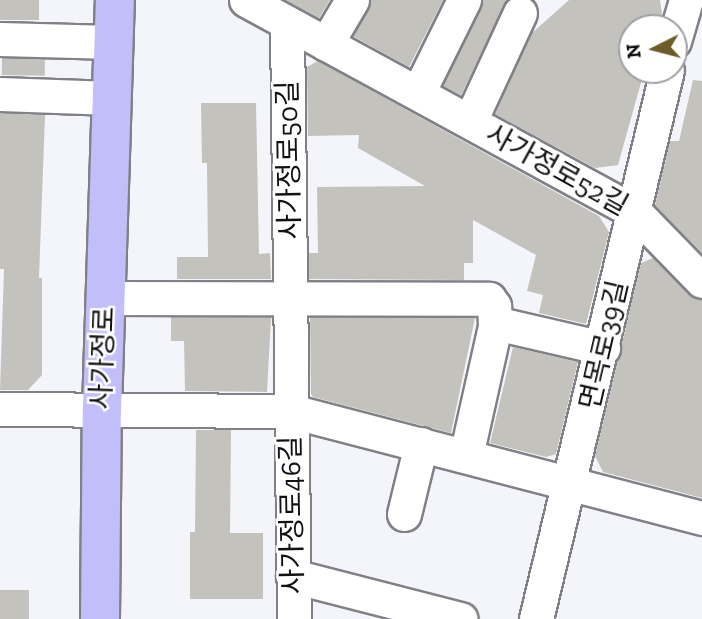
<!DOCTYPE html>
<meta charset="utf-8">
<style>
body{margin:0}
#map{position:relative;width:702px;height:619px;overflow:hidden;background:#f4f5fb;font-family:"Zilla Slab","Noto Sans KR",serif}
div>[style]{position:absolute}
.building>*{inset:0;background:#c4c2bd;transform-origin:0 0}
.roads{filter:drop-shadow(2px 0 #808086) drop-shadow(-2px 0 #808086) drop-shadow(0 2px #808086) drop-shadow(0 -2px #808086)}
.minor>*{height:33px;margin:-16.5px;padding:0 16.5px;transform-origin:16.5px;border-radius:16.5px;background:#fff}
.major>*{height:38px;margin:-19px;padding:0 19px;transform-origin:19px;border-radius:19px;background:#c1befa}
span{translate:-50% -50%;white-space:nowrap;text-align:center;line-height:1.15;-webkit-text-stroke:5px #fff;paint-order:stroke}
.street-label{font-size:28px;color:#101113}
.north{position:absolute;left:618px;top:14px;width:70px;height:70px;box-sizing:border-box;background:#fff;border:2px solid #9fa0a1;border-radius:50%;rotate:264deg;font-size:19px;font-weight:700;line-height:28px;text-align:center;color:#101113}
.north::after{content:'';display:block;margin:auto;width:24px;height:32px;background:#6d5c2a;clip-path:polygon(50% 0,100% 100%,50% 72%,0 100%)}
</style>
<div id="map">
<div class="building">
<div style="left:0;top:0;width:39px;height:20px"></div>
<div style="clip-path:polygon(286px 0,330px 0,319px 18px)"></div>
<div style="clip-path:polygon(371px 0,443px 0,409px 67px,353px 36px)"></div>
<div style="clip-path:polygon(483px 0,507px 0,461px 95px,443px 86px)"></div>
<div style="clip-path:polygon(569px 0,660px 0,662px 14px,658px 28px,632px 28px,632px 70px,647px 70px,644px 72px,618px 165px,595px 168px,495px 114px,532px 33px)"></div>
<div style="left:2px;top:58px;width:43px;height:17px;rotate:1deg"></div>
<div style="clip-path:polygon(318px 61px,599px 216px,609px 232px,586px 324px,539px 313px,543px 295px,527px 291px,536px 255px,473px 220px,473px 263px,464px 263px,464px 280px,309px 279px,309px 253px,318px 253px,317px 187px,425px 186px,358px 148px,359px 135px,308px 136px,307px 67px)"></div>
<div style="clip-path:polygon(693px 80px,702px 81px,702px 253px,655px 205px,670px 141px,679px 141px)"></div>
<div style="clip-path:polygon(201px 103px,256px 103px,259px 254px,270px 253px,271px 279px,177px 279px,177px 257px,208px 257px,207px 163px,202px 163px)"></div>
<div style="clip-path:polygon(0 113px,45px 115px,39px 278px,42px 278px,42px 375px,28px 390px,0 390px,4px 269px,0 269px)"></div>
<div style="clip-path:polygon(653px 258px,688px 294px,702px 300px,702px 498px,603px 472px,595px 456px,641px 263px)"></div>
<div style="clip-path:polygon(171px 317px,271px 318px,267px 392px,185px 391px,184px 341px,171px 341px)"></div>
<div style="clip-path:polygon(310px 318px,475px 318px,451px 433px,313px 397px,311px 394px)"></div>
<div style="clip-path:polygon(513px 347px,578px 362px,556px 454px,546px 457px,490px 443px)"></div>
<div style="clip-path:polygon(196px 430px,231px 430px,230px 533px,263px 533px,263px 599px,190px 599px,190px 532px,195px 532px)"></div>
<div style="left:0;top:590px;width:29px;height:29px"></div>
</div>
<div class="roads">
<div class="minor">
<div style="left:246px;top:0;width:443px;rotate:28.6deg"></div>
<div style="left:635px;top:212px;width:96px;rotate:45.8deg"></div>
<div style="left:287px;top:23px;width:596px;rotate:89.33deg"></div>
<div style="left:0;top:39px;width:113px;rotate:1.5deg"></div>
<div style="left:674px;top:41px;width:43px;rotate:-73.7deg"></div>
<div style="left:326px;top:44px;width:51px;rotate:-59.4deg"></div>
<div style="left:418px;top:93px;width:104px;rotate:-63.7deg"></div>
<div style="left:0;top:94px;width:112px;rotate:2deg"></div>
<div style="left:470px;top:121px;width:119px;rotate:-65.2deg"></div>
<div style="left:105px;top:298px;width:384px;rotate:0.1deg"></div>
<div style="left:489px;top:299px;width:9px;rotate:54deg"></div>
<div style="left:494px;top:306px;width:20px;rotate:87deg"></div>
<div style="left:495px;top:326px;width:133px;rotate:102.6deg"></div>
<div style="left:495px;top:323px;width:111px;rotate:13deg"></div>
<div style="left:0;top:409px;width:291px;rotate:0.4deg"></div>
<div style="left:291px;top:411px;width:425px;rotate:14.6deg"></div>
<div style="left:404px;top:514px;width:72px;rotate:-76.3deg"></div>
<div style="left:293px;top:576px;width:173px;rotate:14.4deg"></div>
<div style="left:536px;top:619px;width:564px;rotate:-76.58deg"></div>
</div>
<div class="major">
<div style="left:100px;top:619px;width:209px;rotate:-89.5deg"></div>
<div style="left:102px;top:410px;width:410px;rotate:-88.2deg"></div>
</div>
</div>
<div class="street-label">
<span style="left:289px;top:160px;rotate:-91deg">사가정로50길</span>
<span style="left:557px;top:170px;rotate:29deg">사가정로52길</span>
<span style="left:604px;top:345px;rotate:-77deg">면목로39길</span>
<span style="left:103px;top:358px;rotate:-88deg">사가정로</span>
<span style="left:292px;top:515px;rotate:-91deg">사가정로46길</span>
</div>
<div class="north">N</div>
</div>
